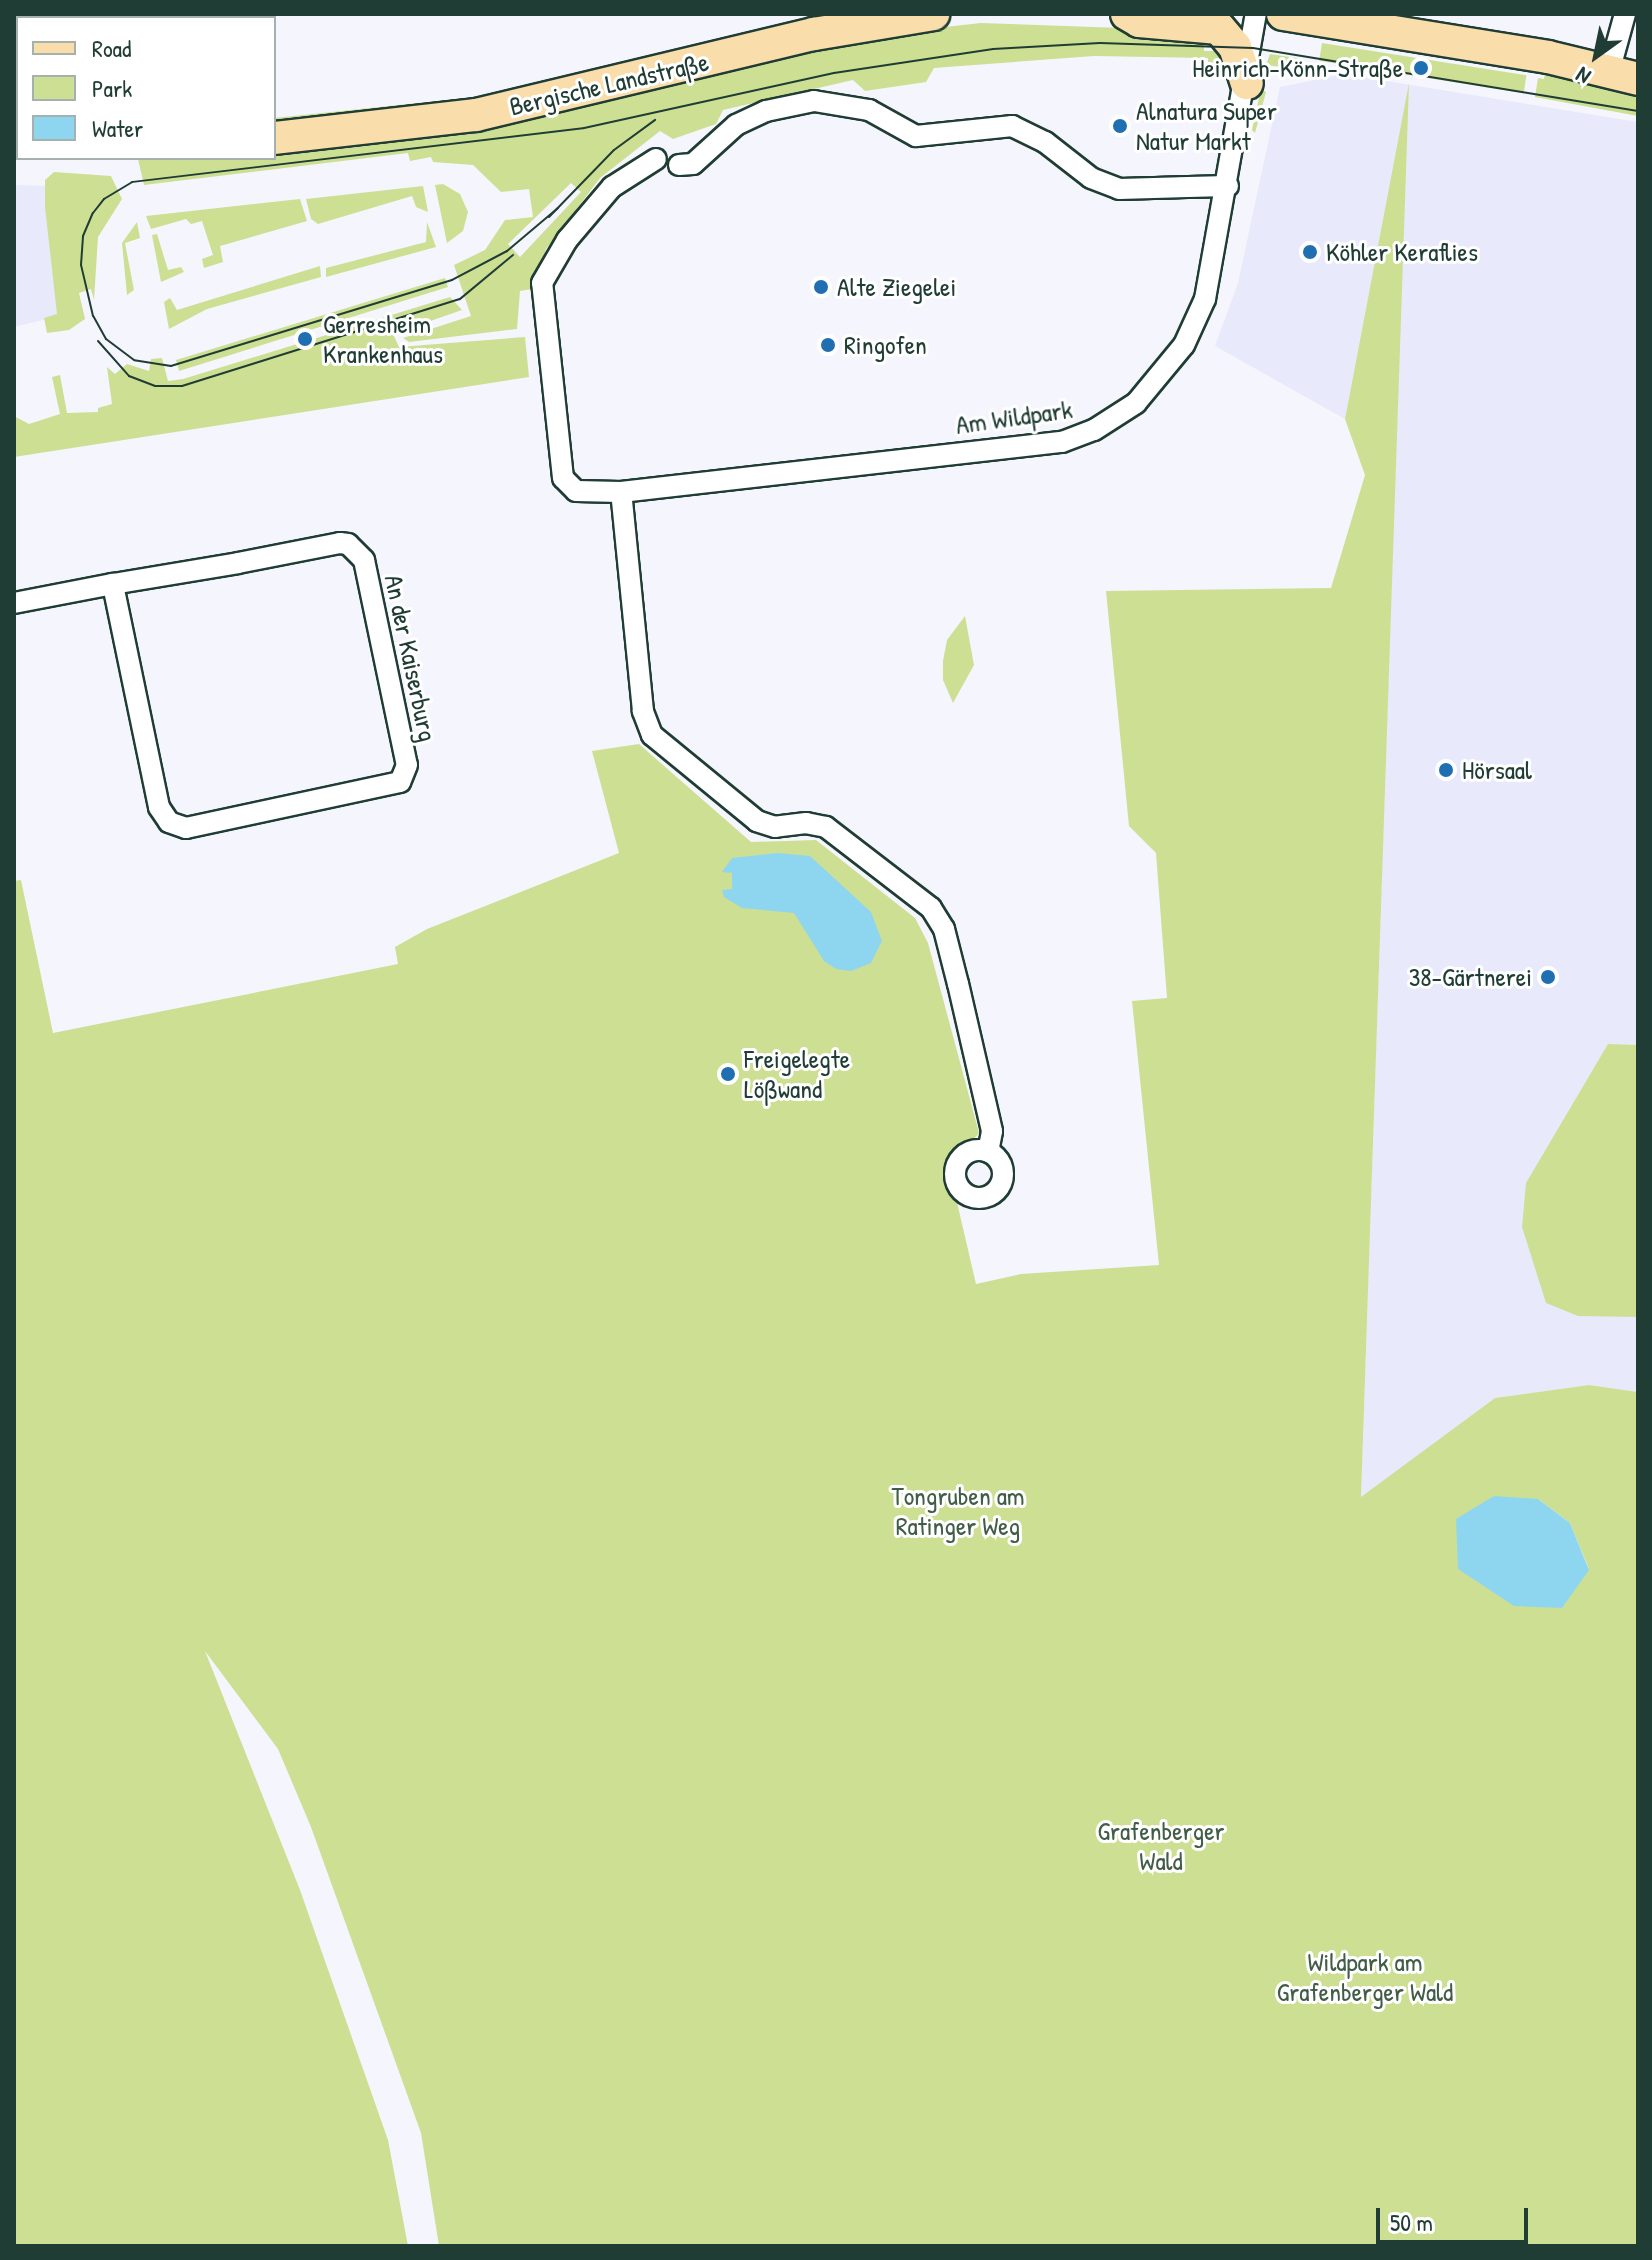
<!DOCTYPE html>
<meta charset="utf-8">
<style>
body{margin:0}
#map{position:relative;width:1652px;height:2260px;overflow:hidden;background:#f5f5fd;font-family:"Patrick Hand",sans-serif}
div>[style]{position:absolute}
.built>*{inset:0;background:#e8eafb}
.green>*{inset:0;background:#cddf93;transform-origin:0 0}
.water>*{inset:0;background:#8ed6ef}
.roads{filter:drop-shadow(2px 0 #1f3d34) drop-shadow(-2px 0 #1f3d34) drop-shadow(0 2px #1f3d34) drop-shadow(0 -2px #1f3d34)}
.minor>*{height:20px;margin:-10px;padding:0 10px;transform-origin:10px;border-radius:10px;background:#fff}
.minor>.ring{margin:-10px;padding:0;box-sizing:content-box;background:none;border:20px solid #fff;border-radius:50%}
.primary>*{height:32px;margin:-16px;padding:0 16px;transform-origin:16px;border-radius:16px;background:#f9ddab}
.tram>*{height:2px;margin:-1px;padding:0 1px;transform-origin:1px;border-radius:1px;background:#1f3d34}
.dots>*{width:22px;height:22px;translate:-50% -50%;box-sizing:border-box;border:4px solid #fff;border-radius:50%}
span{translate:-50% -50%;white-space:nowrap;text-align:center;line-height:1.15;-webkit-text-stroke:6px #fff;paint-order:stroke}
.poi-label{font-size:26px;color:#1f3d34}
.right{translate:-100% -50%;text-align:right}
.left{translate:0 -50%;text-align:left}
.street-label{font-size:26px;color:#1f3d34}
.park-label{font-size:26px;color:#425d47}
.frame{position:absolute;inset:0;border:16px solid #1f3d34;pointer-events:none}
.legend{position:absolute;left:16px;top:16px;width:260px;height:144px;box-sizing:border-box;background:#fff;border:2px solid #a5b1ae;margin:0;padding:10px 14px;list-style:none;font-size:24px;color:#1f3d34}
.legend li{display:flex;align-items:center;gap:16px;height:40px}
.legend b{width:40px;border:2px solid #a5b1ae}
.north{position:absolute;left:1556px;top:16px;width:80px;height:80px;-webkit-text-stroke:6px #fff;paint-order:stroke;rotate:213deg;font-size:22px;font-weight:700;line-height:32px;text-align:center;color:#1f3d34}
.north::after{content:'';display:block;margin:auto;width:28px;height:36px;background:#1f3d34;clip-path:polygon(50% 0,100% 100%,50% 72%,0 100%)}
.scale{position:absolute;left:1376px;top:2208px;width:152px;height:36px;box-sizing:border-box;border:4px solid #1f3d34;border-top:0;padding-left:10px;font-size:24px;line-height:28px;white-space:nowrap;color:#1f3d34;-webkit-text-stroke:6px #fff;paint-order:stroke}
</style>
<div id="map">
<div class="built">
<div style="clip-path:polygon(1344px 74px,1638px 122px,1638px 1392px,1589px 1385px,1495px 1398px,1361px 1498px,1408px 91px,1345px 419px,1215px 346px,1238px 283px,1280px 87px)"></div>
<div style="clip-path:polygon(14px 185px,48px 186px,59px 316px,14px 327px)"></div>
</div>
<div class="green">
<div style="clip-path:polygon(828px 14px,855px 14px,520px 96px,274px 125px,274px 118px,475px 97px)"></div>
<div style="clip-path:polygon(evenodd,981px 23px,1205px 31px,1204px 51px,1228px 51px,1208px 73px,1208px 58px,1094px 56px,934px 68px,926px 82px,865px 91px,853px 80px,723px 110px,716px 124px,673px 139px,660px 131px,600px 178px,546px 249px,533px 289px,520px 291px,517px 329px,409px 342px,403px 338px,471px 316px,454px 265px,485px 250px,505px 220px,533px 217px,529px 189px,501px 192px,473px 165px,433px 162px,431px 157px,410px 161px,408px 153px,144px 185px,138px 159px,274px 158px,274px 149px,891px 33px,981px 23px,571px 183px,581px 192px,520px 257px,508px 244px,571px 183px)"></div>
<div style="left:1322px;top:43px;width:207px;height:18px;rotate:9deg"></div>
<div style="clip-path:polygon(1270px 54px,1297px 58px,1297px 60px,1290px 68px,1266px 65px)"></div>
<div style="clip-path:polygon(1545px 72px,1638px 94px,1638px 116px,1535px 97px,1538px 78px,1544px 79px)"></div>
<div style="clip-path:polygon(evenodd,1409px 83px,1361px 1497px,1495px 1398px,1589px 1385px,1638px 1392px,1638px 2246px,439px 2246px,421px 2133px,311px 1827px,278px 1749px,205px 1651px,300px 1890px,388px 2140px,408px 2246px,14px 2246px,14px 881px,21px 880px,53px 1033px,398px 964px,395px 947px,427px 929px,619px 853px,592px 751px,639px 744px,751px 842px,816px 840px,915px 918px,928px 943px,979px 1133px,949px 1168px,976px 1284px,1021px 1274px,1159px 1265px,1132px 1001px,1167px 998px,1156px 853px,1129px 826px,1106px 591px,1331px 588px,1365px 475px,1345px 419px,1409px 83px,1538px 1499px,1570px 1523px,1589px 1569px,1538px 1499px)"></div>
<div style="clip-path:polygon(1261px 89px,1266px 92px,1255px 133px,1252px 130px)"></div>
<div style="clip-path:polygon(54px 172px,111px 176px,122px 199px,98px 237px,94px 300px,91px 289px,79px 293px,85px 319px,69px 330px,47px 333px,44px 318px,57px 314px,45px 207px,45px 180px)"></div>
<div style="clip-path:polygon(443px 184px,460px 194px,468px 212px,463px 231px,447px 243px,435px 185px)"></div>
<div style="clip-path:polygon(423px 186px,428px 212px,416px 207px,412px 196px,318px 224px,311px 219px,306px 199px)"></div>
<div style="clip-path:polygon(300px 199px,307px 221px,220px 246px,223px 262px,204px 268px,202px 259px,213px 255px,202px 221px,191px 224px,186px 219px,151px 229px,146px 216px)"></div>
<div style="clip-path:polygon(137px 222px,140px 238px,125px 243px,134px 290px,127px 295px,122px 243px)"></div>
<div style="clip-path:polygon(427px 222px,436px 247px,326px 277px,326px 268px,426px 242px)"></div>
<div style="clip-path:polygon(157px 234px,168px 270px,181px 267px,184px 272px,161px 282px,152px 235px)"></div>
<div style="clip-path:polygon(320px 266px,321px 277px,207px 309px,169px 329px,164px 302px,170px 298px,177px 310px)"></div>
<div style="clip-path:polygon(445px 278px,448px 287px,179px 371px,176px 360px)"></div>
<div style="clip-path:polygon(450px 297px,462px 310px,393px 334px,399px 347px,525px 337px,529px 377px,14px 457px,14px 416px,29px 424px,60px 414px,52px 377px,60px 375px,67px 413px,98px 412px,98px 408px,112px 404px,107px 367px,115px 374px,127px 364px,149px 371px,151px 359px,162px 358px,168px 381px,183px 379px)"></div>
<div style="clip-path:polygon(965px 616px,974px 665px,953px 703px,943px 680px,943px 661px,947px 640px)"></div>
<div style="clip-path:polygon(1608px 1044px,1638px 1045px,1638px 1317px,1578px 1316px,1546px 1303px,1522px 1227px,1526px 1183px)"></div>
</div>
<div class="water">
<div style="clip-path:polygon(778px 853px,810px 856px,871px 912px,882px 941px,871px 963px,851px 971px,836px 969px,824px 961px,794px 913px,742px 908px,724px 897px,722px 890px,732px 889px,732px 873px,722px 872px,732px 858px)"></div>
<div style="clip-path:polygon(1494px 1496px,1538px 1499px,1570px 1523px,1589px 1570px,1562px 1608px,1514px 1606px,1458px 1569px,1456px 1519px)"></div>
</div>
<div class="roads">
<div class="minor">
<div style="left:1609px;top:72px;width:60px;rotate:-74.6deg"></div>
<div style="left:679px;top:165px;width:14px;rotate:-4deg"></div>
<div style="left:693px;top:164px;width:58px;rotate:-42.2deg"></div>
<div style="left:736px;top:125px;width:33px;rotate:-25deg"></div>
<div style="left:766px;top:111px;width:49px;rotate:-11.8deg"></div>
<div style="left:814px;top:101px;width:56px;rotate:9.3deg"></div>
<div style="left:869px;top:110px;width:54px;rotate:29deg"></div>
<div style="left:916px;top:136px;width:97px;rotate:-5.9deg"></div>
<div style="left:1012px;top:126px;width:37px;rotate:26deg"></div>
<div style="left:1045px;top:142px;width:58px;rotate:38deg"></div>
<div style="left:1091px;top:178px;width:30px;rotate:21deg"></div>
<div style="left:1119px;top:189px;width:109px;rotate:-1.6deg"></div>
<div style="left:621px;top:492px;width:45px;rotate:-178.7deg"></div>
<div style="left:576px;top:491px;width:18px;rotate:-135deg"></div>
<div style="left:563px;top:478px;width:196px;rotate:-96.1deg"></div>
<div style="left:542px;top:283px;width:50px;rotate:-59.8deg"></div>
<div style="left:567px;top:240px;width:70px;rotate:-49.7deg"></div>
<div style="left:612px;top:187px;width:52px;rotate:-32.5deg"></div>
<div style="left:14px;top:603px;width:101px;rotate:-10.9deg"></div>
<div style="left:113px;top:584px;width:127px;rotate:-9.5deg"></div>
<div style="left:238px;top:563px;width:104px;rotate:-11.1deg"></div>
<div style="left:340px;top:543px;width:8px;rotate:7deg"></div>
<div style="left:348px;top:544px;width:23px;rotate:45deg"></div>
<div style="left:364px;top:560px;width:209px;rotate:78.2deg"></div>
<div style="left:407px;top:765px;width:18px;rotate:112deg"></div>
<div style="left:400px;top:782px;width:219px;rotate:167.9deg"></div>
<div style="left:186px;top:828px;width:18px;rotate:-161deg"></div>
<div style="left:169px;top:822px;width:18px;rotate:-124deg"></div>
<div style="left:159px;top:807px;width:228px;rotate:-101.7deg"></div>
<div class="ring" style="left:955px;top:1150px;width:28px;height:28px"></div>
<div style="left:988px;top:1152px;width:21px;rotate:-79deg"></div>
<div style="left:992px;top:1131px;width:151px;rotate:-103deg"></div>
<div style="left:958px;top:984px;width:57px;rotate:-104.3deg"></div>
<div style="left:944px;top:929px;width:25px;rotate:-122deg"></div>
<div style="left:931px;top:908px;width:133px;rotate:-142.4deg"></div>
<div style="left:826px;top:827px;width:20px;rotate:-169deg"></div>
<div style="left:806px;top:823px;width:31px;rotate:173deg"></div>
<div style="left:775px;top:827px;width:19px;rotate:-162deg"></div>
<div style="left:757px;top:821px;width:136px;rotate:-140.7deg"></div>
<div style="left:652px;top:735px;width:26px;rotate:-111deg"></div>
<div style="left:643px;top:711px;width:220px;rotate:-95.7deg"></div>
<div style="left:621px;top:492px;width:444px;rotate:-6.5deg"></div>
<div style="left:1062px;top:442px;width:34px;rotate:-21deg"></div>
<div style="left:1094px;top:430px;width:50px;rotate:-32.7deg"></div>
<div style="left:1136px;top:403px;width:75px;rotate:-50.4deg"></div>
<div style="left:1184px;top:345px;width:51px;rotate:-65.5deg"></div>
<div style="left:1205px;top:299px;width:290px;rotate:-79.9deg"></div>
</div>
<div class="primary">
<div style="left:1127px;top:14px;width:14px;rotate:30deg"></div>
<div style="left:1139px;top:21px;width:80px;rotate:5deg"></div>
<div style="left:1219px;top:28px;width:25px;rotate:50deg"></div>
<div style="left:1235px;top:47px;width:38px;rotate:72deg"></div>
<div style="left:1283px;top:14px;width:268px;rotate:9.2deg"></div>
<div style="left:1548px;top:57px;width:93px;rotate:13.7deg"></div>
<div style="left:274px;top:138px;width:203px;rotate:-6.5deg"></div>
<div style="left:476px;top:115px;width:348px;rotate:-13.5deg"></div>
<div style="left:814px;top:34px;width:121px;rotate:-9.5deg"></div>
<div style="left:14px;top:141px;width:4px"></div>
</div>
</div>
<div class="tram">
<div style="left:558px;top:208px;width:67px;rotate:139.9deg"></div>
<div style="left:507px;top:251px;width:62px;rotate:152.2deg"></div>
<div style="left:452px;top:280px;width:294px;rotate:163deg"></div>
<div style="left:171px;top:366px;width:37px;rotate:-171deg"></div>
<div style="left:134px;top:360px;width:35px;rotate:-143deg"></div>
<div style="left:106px;top:339px;width:26px;rotate:-119deg"></div>
<div style="left:93px;top:316px;width:52px;rotate:-103.2deg"></div>
<div style="left:81px;top:265px;width:29px;rotate:-86deg"></div>
<div style="left:83px;top:236px;width:25px;rotate:-67deg"></div>
<div style="left:93px;top:213px;width:18px;rotate:-52deg"></div>
<div style="left:104px;top:199px;width:33px;rotate:-31deg"></div>
<div style="left:132px;top:182px;width:455px;rotate:-6.8deg"></div>
<div style="left:584px;top:128px;width:256px;rotate:-12.4deg"></div>
<div style="left:834px;top:73px;width:161px;rotate:-8.6deg"></div>
<div style="left:993px;top:49px;width:107px;rotate:-3.2deg"></div>
<div style="left:1100px;top:43px;width:153px;rotate:1.9deg"></div>
<div style="left:1253px;top:48px;width:390px;rotate:9.3deg"></div>
<div style="left:549px;top:217px;width:93px;rotate:-45.9deg"></div>
<div style="left:614px;top:150px;width:51px;rotate:-36.2deg"></div>
<div style="left:98px;top:341px;width:47px;rotate:48.5deg"></div>
<div style="left:129px;top:376px;width:28px;rotate:21deg"></div>
<div style="left:155px;top:386px;width:27px"></div>
<div style="left:182px;top:386px;width:291px;rotate:-17.4deg"></div>
<div style="left:460px;top:299px;width:69px;rotate:-39.7deg"></div>
</div>
<div class="dots">
<div style="left:1421px;top:68px;background:#1f6fb2"></div>
<div style="left:1120px;top:126px;background:#1f6fb2"></div>
<div style="left:1310px;top:252px;background:#1f6fb2"></div>
<div style="left:821px;top:287px;background:#1f6fb2"></div>
<div style="left:305px;top:339px;background:#1f6fb2"></div>
<div style="left:828px;top:345px;background:#1f6fb2"></div>
<div style="left:1446px;top:770px;background:#1f6fb2"></div>
<div style="left:1548px;top:977px;background:#1f6fb2"></div>
<div style="left:728px;top:1074px;background:#1f6fb2"></div>
</div>
<div class="poi-label">
<span class="right" style="left:1403px;top:68px">Heinrich-Könn-Straße</span>
<span class="left" style="left:1136px;top:126px">Alnatura Super<br>Natur Markt</span>
<span class="left" style="left:1326px;top:252px">Köhler Keraflies</span>
<span class="left" style="left:837px;top:287px">Alte Ziegelei</span>
<span class="left" style="left:323px;top:339px">Gerresheim<br>Krankenhaus</span>
<span class="left" style="left:844px;top:345px">Ringofen</span>
<span class="left" style="left:1462px;top:770px">Hörsaal</span>
<span class="right" style="left:1532px;top:977px">38-Gärtnerei</span>
<span class="left" style="left:744px;top:1074px">Freigelegte<br>Lößwand</span>
</div>
<div class="street-label">
<span style="left:609px;top:84px;rotate:-13deg">Bergische Landstraße</span>
<span style="left:1014px;top:417px;rotate:-8deg">Am Wildpark</span>
<span style="left:411px;top:658px;rotate:78deg">An der Kaiserburg</span>
</div>
<div class="park-label">
<span style="left:958px;top:1511px">Tongruben am<br>Ratinger Weg</span>
<span style="left:1161px;top:1846px">Grafenberger<br>Wald</span>
<span style="left:1365px;top:1977px">Wildpark am<br>Grafenberger Wald</span>
</div>
<div class="frame"></div>
<ul class="legend">
<li><b style="height:10px;background:#f9ddab"></b>Road</li>
<li><b style="height:22px;background:#cddf93"></b>Park</li>
<li><b style="height:22px;background:#8ed6ef"></b>Water</li>
</ul>
<div class="north">N</div>
<div class="scale">50 m</div>
</div>
